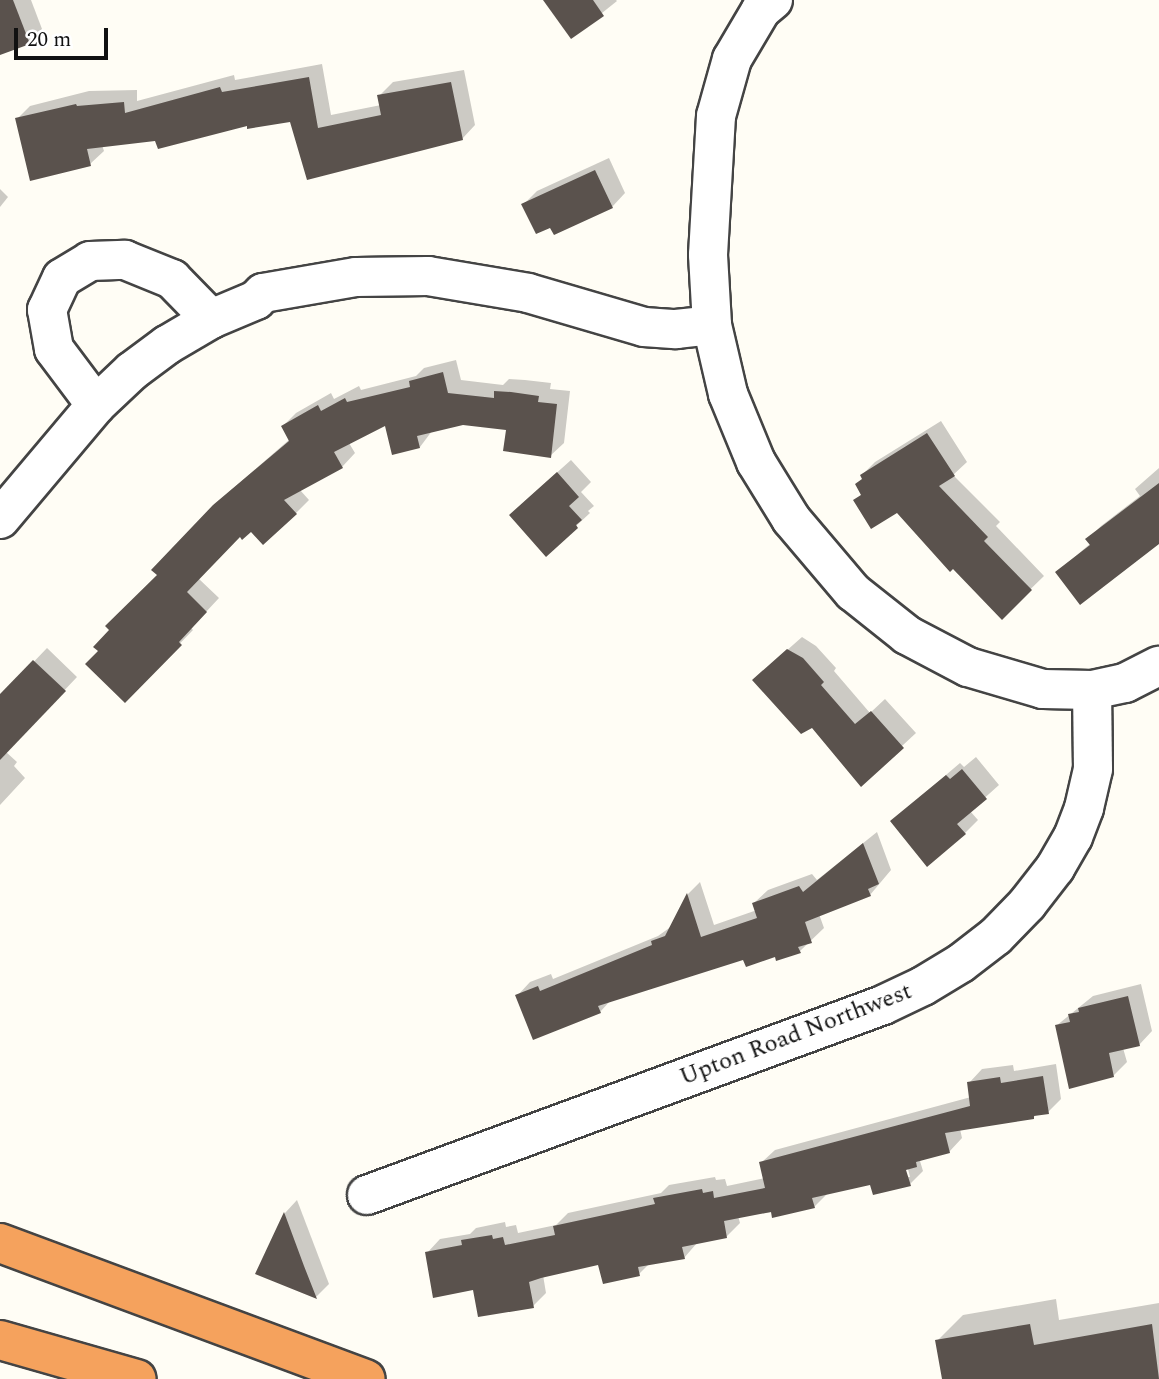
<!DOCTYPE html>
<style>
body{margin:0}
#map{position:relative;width:1159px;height:1379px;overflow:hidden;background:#fffdf5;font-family:Spectral,serif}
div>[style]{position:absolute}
.shadow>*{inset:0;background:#0003}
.building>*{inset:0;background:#5a524d}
.roads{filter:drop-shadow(2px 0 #444) drop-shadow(-2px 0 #444) drop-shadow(0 2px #444) drop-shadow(0 -2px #444)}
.minor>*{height:38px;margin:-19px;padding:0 19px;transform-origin:19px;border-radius:19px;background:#fff}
.highway>*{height:38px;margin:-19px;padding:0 19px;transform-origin:19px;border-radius:19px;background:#f5a25d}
span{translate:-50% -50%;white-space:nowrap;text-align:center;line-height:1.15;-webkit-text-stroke:7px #fff;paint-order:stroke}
.street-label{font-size:24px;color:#111}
.scale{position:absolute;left:14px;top:28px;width:94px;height:32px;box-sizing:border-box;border:4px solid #111;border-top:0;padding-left:9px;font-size:21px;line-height:24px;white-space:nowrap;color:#111;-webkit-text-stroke:5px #fff;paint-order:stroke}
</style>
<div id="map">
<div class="shadow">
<div style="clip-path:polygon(0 0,31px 0,42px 29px,29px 42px,0 53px)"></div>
<div style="clip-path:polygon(546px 0,616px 0,617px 1px,572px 37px)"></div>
<div style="clip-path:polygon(322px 64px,331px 115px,381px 105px,379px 96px,393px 82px,464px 70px,475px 125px,462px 139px,308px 177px,291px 120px,102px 145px,104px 151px,90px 164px,17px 119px,30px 106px,89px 91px,137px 90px,137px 101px,234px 75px,235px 80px)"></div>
<div style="clip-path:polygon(609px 158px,625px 193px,612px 207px,524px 204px,537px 191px)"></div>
<div style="clip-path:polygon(0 189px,8px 197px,0 207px)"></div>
<div style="clip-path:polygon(456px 360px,461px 380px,503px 385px,509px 379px,525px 380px,551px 383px,550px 389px,570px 391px,564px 443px,550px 456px,508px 428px,463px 423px,432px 431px,420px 447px,386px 423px,349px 443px,355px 453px,342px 467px,300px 490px,309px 500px,296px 513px,240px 535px,198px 578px,219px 598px,191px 628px,193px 630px,125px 700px,159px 575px,229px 492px,290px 439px,283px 426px,296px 413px,331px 393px,334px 399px,359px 386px,361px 390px,416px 376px,424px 368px)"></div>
<div style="clip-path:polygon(941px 421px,967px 462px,953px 475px,1000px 522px,996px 526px,1044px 576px,1002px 617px,897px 510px,856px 500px,863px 493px,862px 475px,875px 462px)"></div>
<div style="clip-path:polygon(571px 460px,591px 482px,581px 492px,594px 506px,588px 511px,590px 513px,546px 554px,524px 502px)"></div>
<div style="clip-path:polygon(1159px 468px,1159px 540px,1057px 572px,1091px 543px,1088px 539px,1101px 526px,1140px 496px,1135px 489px)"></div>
<div style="clip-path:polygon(802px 637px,816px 646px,836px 668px,834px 671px,870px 713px,885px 699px,916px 733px,861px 784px,768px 667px)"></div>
<div style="clip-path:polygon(47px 648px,77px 677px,6px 752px,17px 762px,14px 766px,25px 778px,0 805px,0 697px)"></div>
<div style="clip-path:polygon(976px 757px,999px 785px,970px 811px,978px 820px,965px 833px,892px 821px,960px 763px,964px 767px)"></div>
<div style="clip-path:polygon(877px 832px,891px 870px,870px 895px,819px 914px,824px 928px,800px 951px,744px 958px,612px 999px,600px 1012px,517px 996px,530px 982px,551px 974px,553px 979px,658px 936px,672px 926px,688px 894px,700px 882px,714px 925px,757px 910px,754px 903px,768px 890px,812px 874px,817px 880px)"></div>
<div style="clip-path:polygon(1141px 984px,1152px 1031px,1139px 1045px,1123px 1048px,1127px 1062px,1113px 1076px,1056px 1026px,1093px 996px)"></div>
<div style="clip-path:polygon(evenodd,1056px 1064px,1061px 1099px,1048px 1112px,1037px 1113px,1033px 1118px,960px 1129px,962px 1138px,949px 1152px,923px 1158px,920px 1161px,923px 1171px,910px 1184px,872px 1183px,828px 1193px,814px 1207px,738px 1216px,740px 1223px,726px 1237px,697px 1243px,684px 1258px,649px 1264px,639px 1274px,600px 1263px,543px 1275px,546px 1293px,533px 1306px,475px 1288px,427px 1253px,440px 1239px,470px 1234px,476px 1228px,505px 1222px,506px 1227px,516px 1225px,518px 1233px,556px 1225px,568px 1213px,661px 1193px,669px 1185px,715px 1177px,716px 1180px,725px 1179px,727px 1186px,765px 1178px,761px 1163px,775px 1150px,971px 1097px,969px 1083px,982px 1069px,1013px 1065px,1014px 1071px,1056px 1064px,906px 1161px,910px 1177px,907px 1177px,902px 1162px,906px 1161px)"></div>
<div style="clip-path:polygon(297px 1200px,329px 1284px,316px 1297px,257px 1273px,285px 1213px)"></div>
<div style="clip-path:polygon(1056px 1299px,1059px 1320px,1159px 1303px,1159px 1379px,944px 1379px,937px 1341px,963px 1315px)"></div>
</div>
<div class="building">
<div style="clip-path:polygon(0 0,13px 0,30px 44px,0 55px)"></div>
<div style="clip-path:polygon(543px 0,593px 0,604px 16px,571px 39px)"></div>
<div style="clip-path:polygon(309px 77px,318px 128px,381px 115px,377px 95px,451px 82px,463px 140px,307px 180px,290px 122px,247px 129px,247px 126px,158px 149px,155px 141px,87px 149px,91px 166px,30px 181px,15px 118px,76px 104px,77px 106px,124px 102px,125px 113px,220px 87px,222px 92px)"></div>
<div style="clip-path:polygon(595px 170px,613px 208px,554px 235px,550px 228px,536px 234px,521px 204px)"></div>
<div style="clip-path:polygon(443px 372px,448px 393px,494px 398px,494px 391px,511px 392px,539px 396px,538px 402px,557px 404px,551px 458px,503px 451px,506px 430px,463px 425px,417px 436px,420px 448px,392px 455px,385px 426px,334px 452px,343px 468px,284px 500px,297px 514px,263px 545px,251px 532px,242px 540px,240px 537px,187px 592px,207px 612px,179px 642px,182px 645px,125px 703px,85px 664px,98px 651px,93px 647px,109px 630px,105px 626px,157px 575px,151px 570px,213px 505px,289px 441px,281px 426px,318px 405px,321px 411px,345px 398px,347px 402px,410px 387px,409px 381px)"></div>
<div style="clip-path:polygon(927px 433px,955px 476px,939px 486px,988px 537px,984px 541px,1032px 590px,1002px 620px,953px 569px,950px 572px,897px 513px,871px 529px,853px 500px,861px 495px,855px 484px,862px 479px,860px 475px)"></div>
<div style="clip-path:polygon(557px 472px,579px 497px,569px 506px,582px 520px,576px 525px,578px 528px,546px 557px,509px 515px)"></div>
<div style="clip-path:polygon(1159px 483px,1159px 544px,1080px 605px,1055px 572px,1090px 545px,1085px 539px)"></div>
<div style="clip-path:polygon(787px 649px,803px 658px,824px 682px,821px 685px,855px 724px,871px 711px,904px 748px,861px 787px,812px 728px,801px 734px,752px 680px)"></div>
<div style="clip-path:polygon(33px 660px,66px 691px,0 760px,0 694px)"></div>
<div style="clip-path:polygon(962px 769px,987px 799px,957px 824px,966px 834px,927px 867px,890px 821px,946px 775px,950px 779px)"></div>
<div style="clip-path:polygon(863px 843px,879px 884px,868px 889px,871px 896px,805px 922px,812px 943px,798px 947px,801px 953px,776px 961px,775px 957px,746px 967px,743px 960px,598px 1006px,601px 1013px,533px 1040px,515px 995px,538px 986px,540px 991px,652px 945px,651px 941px,665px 936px,687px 893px,701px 937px,757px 918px,752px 903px,799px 886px,803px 892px)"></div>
<div style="clip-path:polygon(1128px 996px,1140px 1046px,1109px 1053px,1114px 1077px,1069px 1089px,1055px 1025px,1070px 1022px,1068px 1014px,1079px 1012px,1078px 1008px)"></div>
<div style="clip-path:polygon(1043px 1076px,1049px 1114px,1034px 1116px,1034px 1119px,945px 1133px,950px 1153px,916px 1162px,917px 1167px,906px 1170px,911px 1186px,873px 1195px,870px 1185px,812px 1198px,815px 1208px,772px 1218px,771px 1212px,724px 1221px,727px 1238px,682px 1247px,685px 1259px,638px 1267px,640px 1276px,603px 1284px,598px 1265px,541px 1278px,529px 1282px,534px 1308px,478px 1317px,473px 1290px,433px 1298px,425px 1252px,462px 1245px,461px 1240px,492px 1235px,493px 1239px,503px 1237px,505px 1245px,555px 1235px,553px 1226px,655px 1204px,653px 1198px,702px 1189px,703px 1193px,713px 1191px,714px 1198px,765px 1188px,759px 1162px,970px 1106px,967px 1082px,1000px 1077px,1001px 1083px)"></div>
<div style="clip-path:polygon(284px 1212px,304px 1266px,317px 1299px,255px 1274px)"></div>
<div style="clip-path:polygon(1030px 1324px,1034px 1345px,1152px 1324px,1159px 1379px,942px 1379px,935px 1340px)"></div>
</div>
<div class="roads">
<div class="minor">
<div style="left:773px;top:0;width:16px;rotate:140deg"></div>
<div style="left:761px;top:10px;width:57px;rotate:120.6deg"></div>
<div style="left:732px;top:59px;width:59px;rotate:105.7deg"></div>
<div style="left:716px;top:116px;width:139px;rotate:93.3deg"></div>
<div style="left:708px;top:255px;width:70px;rotate:86.7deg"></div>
<div style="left:712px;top:325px;width:71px;rotate:76.9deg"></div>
<div style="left:728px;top:394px;width:74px;rotate:67.6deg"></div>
<div style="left:756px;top:462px;width:67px;rotate:58.4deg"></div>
<div style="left:791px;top:519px;width:96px;rotate:49.7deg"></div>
<div style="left:853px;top:592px;width:69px;rotate:38.5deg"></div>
<div style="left:907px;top:635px;width:69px;rotate:27.7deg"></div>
<div style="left:968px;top:667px;width:78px;rotate:16.3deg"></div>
<div style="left:1043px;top:689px;width:49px;rotate:1.2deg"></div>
<div style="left:1092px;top:690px;width:34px;rotate:-12deg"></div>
<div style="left:1125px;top:683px;width:38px;rotate:-27deg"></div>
<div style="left:96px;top:405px;width:70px;rotate:-126.9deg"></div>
<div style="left:54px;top:349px;width:40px;rotate:-100deg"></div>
<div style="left:47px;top:310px;width:35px;rotate:-65deg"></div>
<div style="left:62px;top:278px;width:33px;rotate:-31deg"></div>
<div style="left:90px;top:261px;width:35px;rotate:-2deg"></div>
<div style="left:125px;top:260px;width:51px;rotate:22deg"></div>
<div style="left:172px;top:279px;width:56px;rotate:45.7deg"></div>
<div style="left:0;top:519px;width:149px;rotate:-49.9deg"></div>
<div style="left:96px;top:405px;width:50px;rotate:-43.4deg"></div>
<div style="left:132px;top:371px;width:44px;rotate:-36.6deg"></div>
<div style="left:167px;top:345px;width:51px;rotate:-30.6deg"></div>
<div style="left:211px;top:319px;width:49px;rotate:-22.9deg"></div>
<div style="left:256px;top:300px;width:10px;rotate:-45deg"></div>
<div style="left:263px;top:293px;width:94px;rotate:-9.8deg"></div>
<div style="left:356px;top:277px;width:72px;rotate:-0.8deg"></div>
<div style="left:428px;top:276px;width:101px;rotate:9.6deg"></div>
<div style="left:528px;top:293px;width:121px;rotate:16.3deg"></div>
<div style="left:644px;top:327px;width:32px;rotate:4deg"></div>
<div style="left:676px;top:329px;width:36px;rotate:-6deg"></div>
<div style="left:367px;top:1195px;width:550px;rotate:-20.21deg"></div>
<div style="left:883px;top:1005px;width:44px;rotate:-25.4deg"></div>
<div style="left:923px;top:986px;width:44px;rotate:-31.2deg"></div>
<div style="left:961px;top:963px;width:44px;rotate:-37.6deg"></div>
<div style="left:996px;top:936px;width:45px;rotate:-45.9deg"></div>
<div style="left:1027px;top:904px;width:46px;rotate:-52.1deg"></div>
<div style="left:1055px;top:868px;width:36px;rotate:-60deg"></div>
<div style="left:1073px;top:837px;width:31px;rotate:-69deg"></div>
<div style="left:1084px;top:808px;width:40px;rotate:-77deg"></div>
<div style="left:1093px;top:769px;width:79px;rotate:-90.7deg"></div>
</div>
<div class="highway">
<div style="left:0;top:1243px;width:390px;rotate:20.4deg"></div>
<div style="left:0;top:1340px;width:142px;rotate:15.9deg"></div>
</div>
</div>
<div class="street-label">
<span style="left:796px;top:1035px;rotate:-21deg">Upton Road Northwest</span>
</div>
<div class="scale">20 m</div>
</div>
